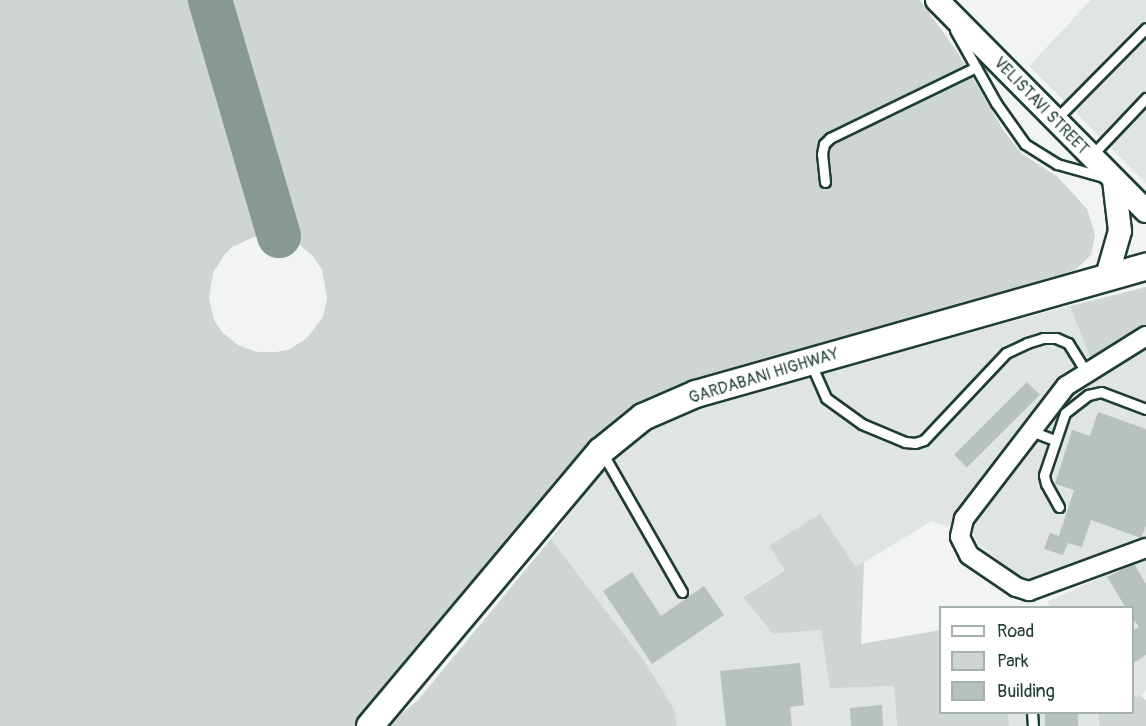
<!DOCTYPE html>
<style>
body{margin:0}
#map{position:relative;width:1146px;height:726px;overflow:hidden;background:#f2f3f3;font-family:Pangolin,sans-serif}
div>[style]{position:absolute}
.built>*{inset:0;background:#e0e4e3;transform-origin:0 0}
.green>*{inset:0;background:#ced5d3}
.taxiway>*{height:44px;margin:-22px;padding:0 22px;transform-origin:22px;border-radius:22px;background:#889894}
.building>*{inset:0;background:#b7c1bd;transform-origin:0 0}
.roads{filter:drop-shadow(2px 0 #1f3d34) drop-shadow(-2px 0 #1f3d34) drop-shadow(0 2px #1f3d34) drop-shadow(0 -2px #1f3d34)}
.service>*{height:9px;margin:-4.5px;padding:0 4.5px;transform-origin:4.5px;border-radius:4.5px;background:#fff}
.minor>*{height:18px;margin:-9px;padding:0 9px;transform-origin:9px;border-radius:9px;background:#fff}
.tertiary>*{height:22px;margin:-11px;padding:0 11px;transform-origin:11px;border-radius:11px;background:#fff}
.secondary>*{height:26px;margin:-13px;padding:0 13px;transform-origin:13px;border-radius:13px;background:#fff}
span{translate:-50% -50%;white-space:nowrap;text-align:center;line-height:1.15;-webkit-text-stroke:6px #fff;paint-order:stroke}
.street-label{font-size:16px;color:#1f3d34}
.legend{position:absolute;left:939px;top:606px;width:195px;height:108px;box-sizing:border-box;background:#fff;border:2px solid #a5b1ae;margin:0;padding:8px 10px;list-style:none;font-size:18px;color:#1f3d34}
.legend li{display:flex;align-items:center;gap:12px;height:30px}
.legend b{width:30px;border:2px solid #a5b1ae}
</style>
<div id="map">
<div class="built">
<div style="clip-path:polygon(1091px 0,1146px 0,1146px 183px,1029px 66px)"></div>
<div style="clip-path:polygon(1070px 306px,1091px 360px,948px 527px,932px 521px,856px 567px,785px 569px,743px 596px,773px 634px,821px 630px,830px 687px,894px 686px,897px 726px,677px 726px,674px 709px,645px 662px,551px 539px,613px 453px,630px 438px,676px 413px,718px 399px)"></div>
<div style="clip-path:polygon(1146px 342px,1146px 541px,1042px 580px,1023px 580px,979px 545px,973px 533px,973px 518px,1070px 392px)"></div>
<div style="clip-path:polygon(1146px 560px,1146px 690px,1141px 696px,1133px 697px,1132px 608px,1050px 607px,1047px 602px,1123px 567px)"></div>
<div style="left:1008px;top:713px;width:90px;height:13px"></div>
</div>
<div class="green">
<div style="clip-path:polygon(0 0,195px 0,259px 235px,232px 247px,224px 255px,213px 273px,209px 297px,214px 320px,222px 332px,238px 345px,257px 352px,277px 352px,290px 349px,307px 338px,323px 317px,327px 298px,322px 270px,312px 255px,296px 242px,231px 0,920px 0,956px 50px,1004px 131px,1022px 154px,1058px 177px,1087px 209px,1095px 235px,1091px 255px,1075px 270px,745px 372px,681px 388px,432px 636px,354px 726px,0 726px)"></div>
<div style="clip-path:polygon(1146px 287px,1146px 329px,1091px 360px,1070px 306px)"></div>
<div style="clip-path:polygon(820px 514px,856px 567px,864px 562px,861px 644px,940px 630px,940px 712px,1008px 713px,1009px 726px,897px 726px,894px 686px,830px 688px,821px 630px,773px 634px,743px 597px,785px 570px,769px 546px)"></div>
<div style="clip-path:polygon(551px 539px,645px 662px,674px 709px,677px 726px,386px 726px,418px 700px)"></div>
<div style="clip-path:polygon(1141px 696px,1146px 700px,1146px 726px,1099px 726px,1098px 713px,1132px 712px,1133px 697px)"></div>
</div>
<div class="taxiway">
<div style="left:210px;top:0;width:246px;rotate:73.7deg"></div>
</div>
<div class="building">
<div style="left:1027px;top:382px;width:18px;height:103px;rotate:45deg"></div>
<div style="clip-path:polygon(1098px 412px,1146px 429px,1146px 526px,1141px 538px,1091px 520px,1082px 547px,1068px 543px,1063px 555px,1044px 549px,1050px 533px,1059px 536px,1074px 490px,1055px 484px,1072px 430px,1090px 436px)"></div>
<div style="clip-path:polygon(1134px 564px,1146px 584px,1146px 655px,1132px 664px,1132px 631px,1139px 627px,1132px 617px,1132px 608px,1126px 608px,1107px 577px)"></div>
<div style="clip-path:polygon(632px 572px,661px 616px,704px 586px,724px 615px,652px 664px,603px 591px)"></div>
<div style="clip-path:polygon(800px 663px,804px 705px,790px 707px,792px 726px,726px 726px,720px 671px)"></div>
<div style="clip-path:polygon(882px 705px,883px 726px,851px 726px,850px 708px)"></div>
<div style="left:1045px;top:712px;width:33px;height:14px"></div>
</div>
<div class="roads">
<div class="service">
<div style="left:955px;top:30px;width:84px;rotate:60.7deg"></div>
<div style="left:996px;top:103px;width:50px;rotate:54.7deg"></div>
<div style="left:1025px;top:144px;width:38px;rotate:32deg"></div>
<div style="left:1057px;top:164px;width:49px;rotate:15.5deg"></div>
<div style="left:1055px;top:120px;width:129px;rotate:-45.3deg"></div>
<div style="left:1092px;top:155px;width:79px;rotate:-46.5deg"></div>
<div style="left:825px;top:182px;width:28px;rotate:-96deg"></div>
<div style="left:822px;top:154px;width:10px;rotate:-79deg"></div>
<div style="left:824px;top:144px;width:8px;rotate:-45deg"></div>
<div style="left:830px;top:138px;width:162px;rotate:-25.9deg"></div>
<div style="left:811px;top:364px;width:37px;rotate:66deg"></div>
<div style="left:826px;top:398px;width:44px;rotate:35.8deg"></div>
<div style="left:862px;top:424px;width:47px;rotate:22.7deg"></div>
<div style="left:905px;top:442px;width:10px;rotate:6deg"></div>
<div style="left:915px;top:443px;width:9px;rotate:-18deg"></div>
<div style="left:924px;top:440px;width:120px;rotate:-46.7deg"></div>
<div style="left:1006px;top:353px;width:23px;rotate:-25deg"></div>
<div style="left:1027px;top:343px;width:17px;rotate:-17deg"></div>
<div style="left:1043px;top:338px;width:13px"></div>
<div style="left:1056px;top:338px;width:13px;rotate:23deg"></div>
<div style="left:1068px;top:343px;width:34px;rotate:58deg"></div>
<div style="left:1031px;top:431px;width:26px;rotate:21deg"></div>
<div style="left:603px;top:454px;width:159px;rotate:60.2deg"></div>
<div style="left:1059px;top:507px;width:26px;rotate:-119deg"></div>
<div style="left:1046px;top:484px;width:9px;rotate:-103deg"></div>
<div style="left:1044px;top:475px;width:65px;rotate:-71.3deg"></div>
<div style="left:1065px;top:413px;width:29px;rotate:-38deg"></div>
<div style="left:1088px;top:395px;width:13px;rotate:-13deg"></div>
<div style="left:1101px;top:392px;width:48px;rotate:20.7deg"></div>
<div style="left:1032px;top:712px;width:14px;rotate:86deg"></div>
</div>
<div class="minor">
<div style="left:1146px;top:336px;width:94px;rotate:148deg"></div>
<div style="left:1066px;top:386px;width:168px;rotate:127.5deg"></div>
<div style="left:964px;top:519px;width:18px;rotate:103deg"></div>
<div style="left:960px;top:537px;width:20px;rotate:63deg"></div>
<div style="left:969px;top:555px;width:57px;rotate:34.2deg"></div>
<div style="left:1016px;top:587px;width:14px;rotate:17deg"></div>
<div style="left:1029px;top:591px;width:125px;rotate:-20.2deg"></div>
</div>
<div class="tertiary">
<div style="left:937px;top:0;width:297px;rotate:45.3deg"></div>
<div style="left:1107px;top:276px;width:47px;rotate:-73.9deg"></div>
<div style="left:1120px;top:231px;width:51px;rotate:-96.7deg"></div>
</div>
<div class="secondary">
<div style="left:370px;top:726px;width:359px;rotate:-50deg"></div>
<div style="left:601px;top:451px;width:54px;rotate:-39deg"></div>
<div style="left:643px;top:417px;width:58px;rotate:-23.5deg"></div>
<div style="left:696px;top:394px;width:468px;rotate:-15.8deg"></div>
</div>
</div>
<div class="street-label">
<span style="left:1041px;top:106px;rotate:46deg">VELISTAVI STREET</span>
<span style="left:764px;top:376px;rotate:-17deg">GARDABANI HIGHWAY</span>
</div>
<ul class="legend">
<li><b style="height:8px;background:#fff"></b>Road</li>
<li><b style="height:16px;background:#ced5d3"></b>Park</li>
<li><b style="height:16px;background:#b7c1bd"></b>Building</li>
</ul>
</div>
